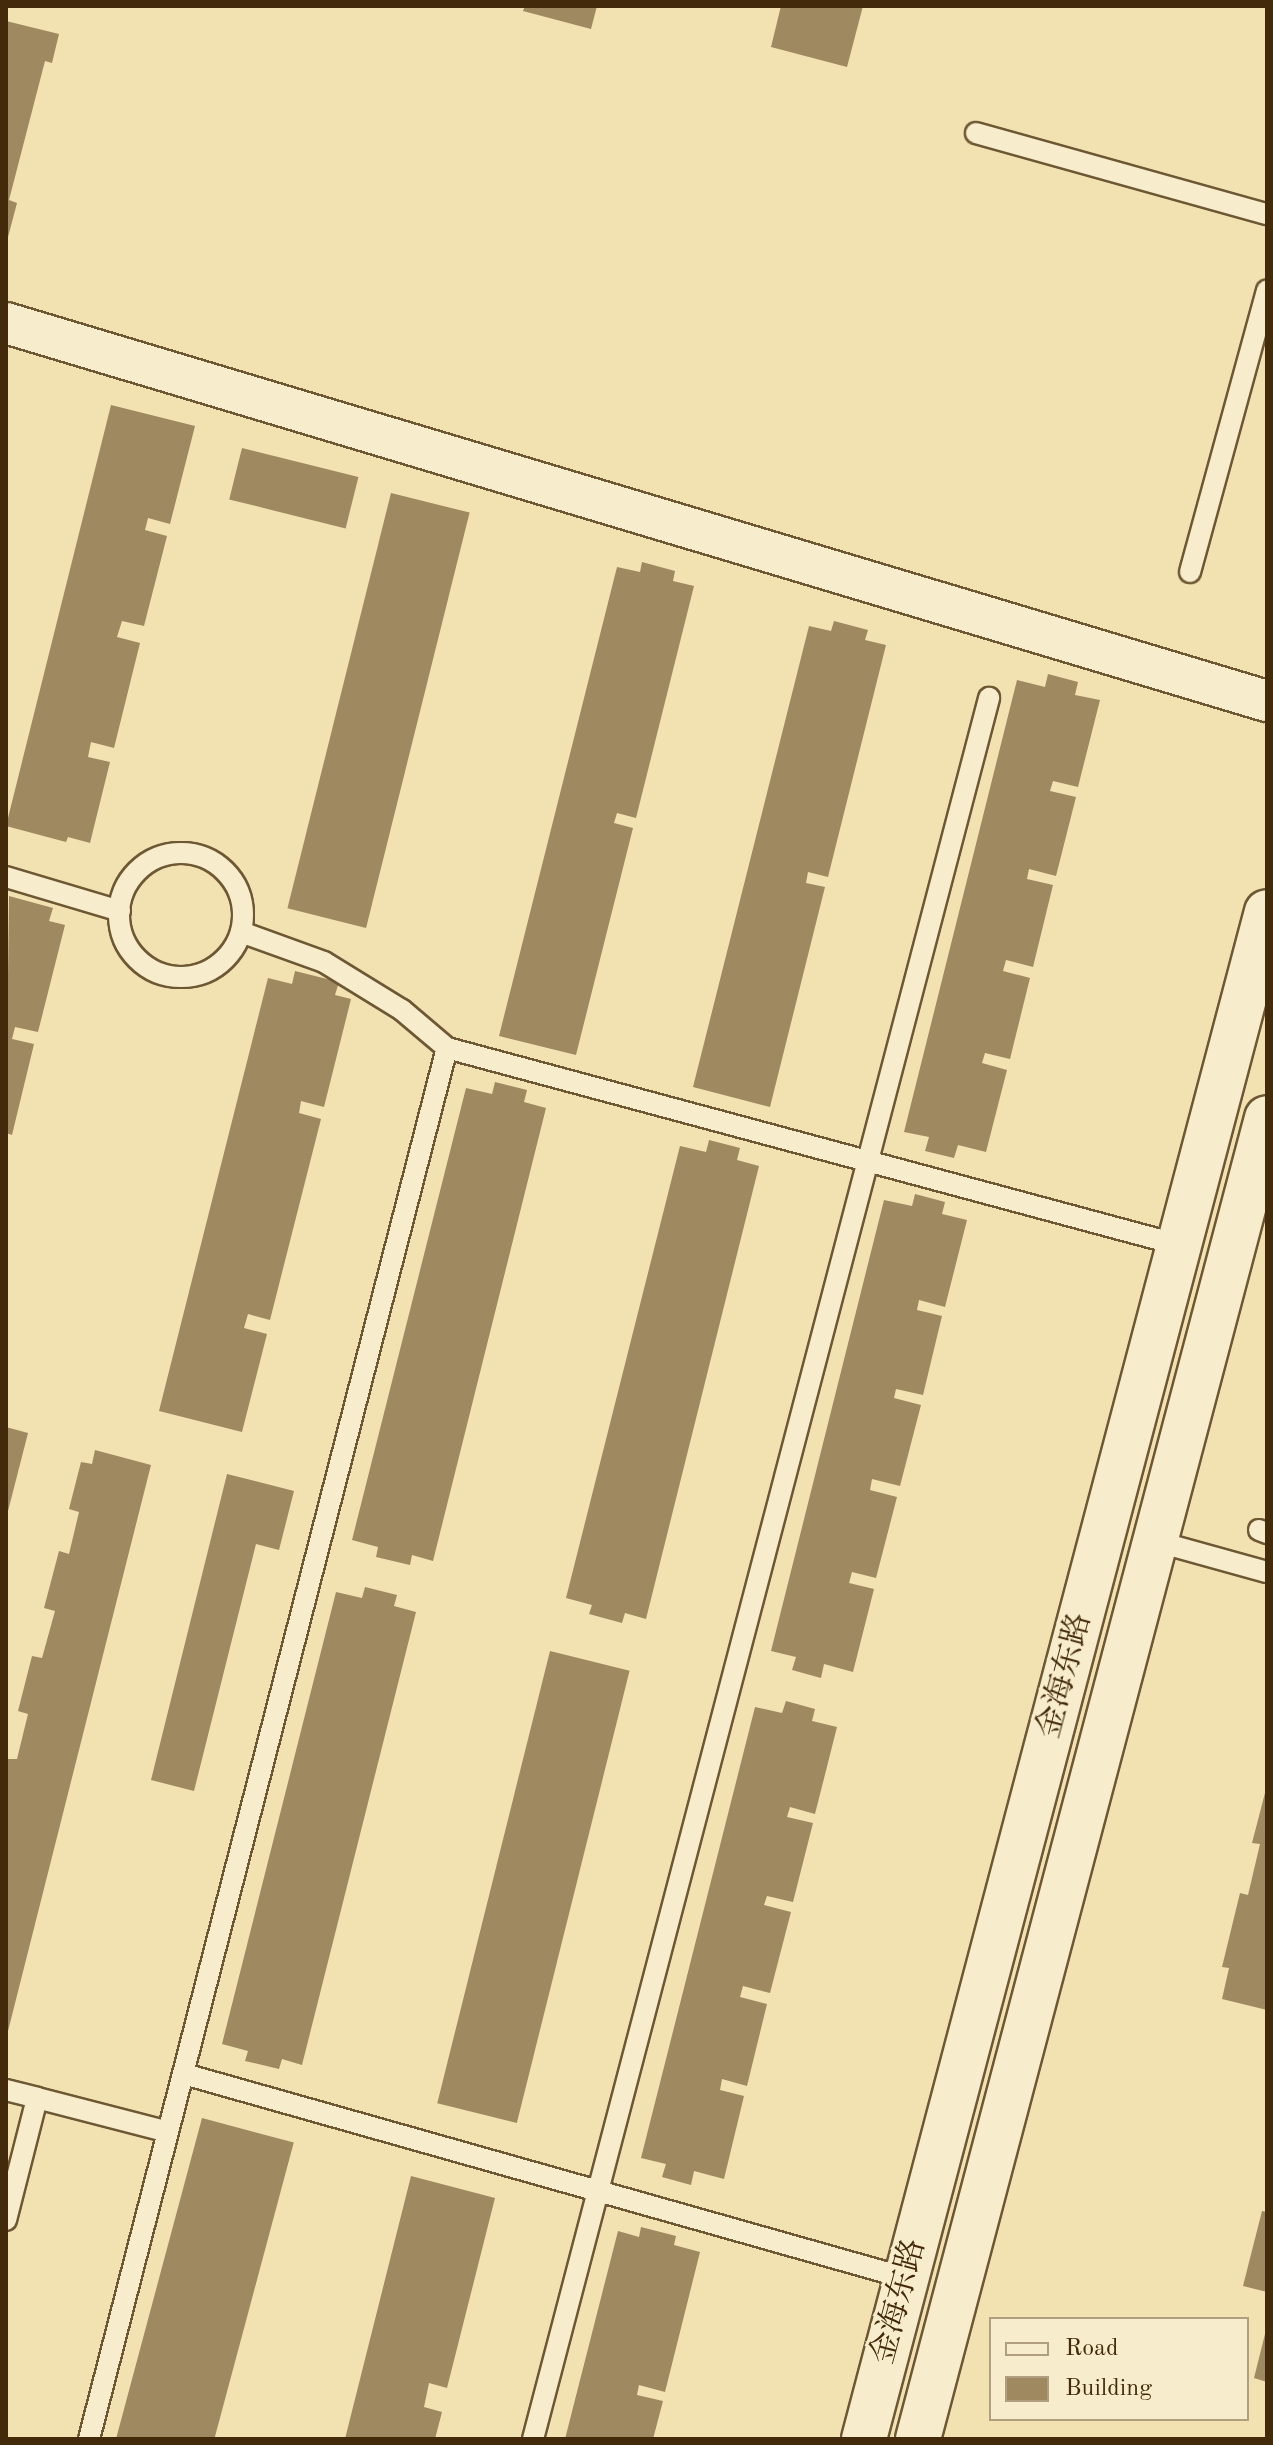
<!DOCTYPE html>
<meta charset="utf-8">
<style>
body{margin:0}
#map{position:relative;width:1273px;height:2445px;overflow:hidden;background:#f2e1b1;font-family:"Old Standard TT","Noto Serif SC",serif}
div>[style]{position:absolute}
.building>*{inset:0;background:#9e8961;transform-origin:0 0}
.roads{filter:drop-shadow(2px 0 #6e5834) drop-shadow(-2px 0 #6e5834) drop-shadow(0 2px #6e5834) drop-shadow(0 -2px #6e5834)}
.lane>*{height:20px;margin:-10px;padding:0 10px;transform-origin:10px;border-radius:10px;background:#f7eccc}
.lane>.ring{margin:-10px;padding:0;box-sizing:content-box;background:none;border:20px solid #f7eccc;border-radius:50%}
.street>*{height:40px;margin:-20px;padding:0 20px;transform-origin:20px;border-radius:20px;background:#f7eccc}
.secondary>*{height:44px;margin:-22px;padding:0 22px;transform-origin:22px;border-radius:22px;background:#f7eccc}
span{translate:-50% -50%;white-space:nowrap;text-align:center;line-height:1.15;-webkit-text-stroke:6px #f7eccc;paint-order:stroke}
.street-label{font-size:32px;color:#422a0b}
.frame{position:absolute;inset:0;border:8px solid #422a0b;pointer-events:none}
.legend{position:absolute;left:989px;top:2317px;width:260px;height:104px;box-sizing:border-box;background:#f7eccc;border:2px solid #af9e7f;margin:0;padding:10px 14px;list-style:none;font-size:24px;color:#422a0b}
.legend li{display:flex;align-items:center;gap:16px;height:40px}
.legend b{width:40px;border:2px solid #af9e7f}
</style>
<div id="map">
<div class="building">
<div style="clip-path:polygon(525px 6px,597px 6px,591px 29px,523px 11px)"></div>
<div style="clip-path:polygon(781px 6px,863px 6px,847px 67px,771px 47px)"></div>
<div style="clip-path:polygon(6px 21px,59px 34px,52px 63px,45px 61px,9px 200px,17px 203px,7px 241px)"></div>
<div style="clip-path:polygon(111px 405px,195px 426px,170px 524px,148px 518px,145px 530px,167px 536px,144px 626px,122px 621px,117px 637px,140px 643px,114px 748px,91px 742px,88px 757px,110px 762px,90px 843px,68px 837px,66px 842px,6px 826px)"></div>
<div style="left:242px;top:448px;width:120px;height:53px;rotate:14deg"></div>
<div style="left:391px;top:493px;width:81px;height:428px;rotate:14deg"></div>
<div style="clip-path:polygon(642px 562px,675px 571px,673px 581px,694px 586px,636px 818px,617px 813px,614px 823px,633px 828px,576px 1055px,499px 1036px,617px 567px,640px 572px)"></div>
<div style="clip-path:polygon(834px 621px,868px 630px,865px 640px,886px 645px,828px 877px,808px 872px,806px 883px,825px 887px,770px 1107px,693px 1087px,809px 626px,831px 631px)"></div>
<div style="clip-path:polygon(1048px 674px,1078px 682px,1075px 695px,1100px 700px,1078px 787px,1053px 781px,1050px 791px,1076px 797px,1056px 876px,1029px 869px,1027px 879px,1053px 885px,1033px 967px,1006px 960px,1003px 971px,1030px 978px,1010px 1059px,985px 1053px,982px 1063px,1007px 1070px,986px 1152px,958px 1145px,954px 1158px,925px 1151px,929px 1137px,904px 1132px,1017px 680px,1045px 687px)"></div>
<div style="clip-path:polygon(9px 896px,53px 908px,49px 921px,65px 925px,38px 1032px,15px 1027px,12px 1039px,34px 1044px,12px 1135px,6px 1133px)"></div>
<div style="clip-path:polygon(295px 971px,339px 982px,335px 995px,351px 999px,324px 1107px,301px 1101px,299px 1113px,321px 1119px,270px 1320px,248px 1314px,244px 1328px,267px 1334px,242px 1432px,159px 1411px,268px 978px,292px 984px)"></div>
<div style="clip-path:polygon(495px 1082px,527px 1090px,524px 1102px,546px 1108px,433px 1561px,412px 1555px,410px 1565px,376px 1557px,378px 1547px,352px 1540px,466px 1088px,492px 1094px)"></div>
<div style="clip-path:polygon(709px 1140px,740px 1148px,737px 1160px,759px 1166px,646px 1619px,625px 1613px,622px 1623px,589px 1614px,592px 1605px,566px 1598px,680px 1146px,706px 1152px)"></div>
<div style="clip-path:polygon(915px 1194px,945px 1202px,942px 1214px,967px 1220px,945px 1307px,919px 1300px,917px 1310px,942px 1316px,923px 1395px,896px 1389px,894px 1398px,921px 1405px,900px 1486px,872px 1479px,870px 1490px,897px 1497px,876px 1578px,852px 1572px,849px 1583px,874px 1589px,853px 1672px,824px 1664px,821px 1678px,792px 1670px,796px 1657px,771px 1651px,884px 1200px,912px 1206px)"></div>
<div style="clip-path:polygon(6px 1427px,28px 1433px,7px 1515px,6px 1514px)"></div>
<div style="clip-path:polygon(95px 1450px,151px 1465px,6px 2039px,6px 1759px,17px 1759px,28px 1714px,18px 1711px,32px 1656px,42px 1658px,55px 1611px,44px 1608px,59px 1551px,69px 1554px,79px 1512px,69px 1509px,81px 1462px,92px 1464px)"></div>
<div style="clip-path:polygon(227px 1474px,294px 1491px,279px 1550px,256px 1544px,194px 1791px,151px 1780px)"></div>
<div style="clip-path:polygon(365px 1587px,397px 1595px,394px 1606px,416px 1612px,302px 2065px,282px 2059px,279px 2069px,245px 2061px,248px 2051px,222px 2044px,336px 1592px,362px 1598px)"></div>
<div style="left:550px;top:1651px;width:82px;height:466px;rotate:14deg"></div>
<div style="clip-path:polygon(786px 1701px,815px 1709px,812px 1721px,837px 1727px,815px 1814px,790px 1807px,787px 1817px,813px 1823px,793px 1902px,767px 1896px,764px 1905px,791px 1912px,770px 1993px,743px 1986px,740px 1997px,767px 2004px,747px 2086px,722px 2079px,720px 2090px,744px 2096px,724px 2179px,694px 2171px,691px 2185px,662px 2177px,666px 2164px,641px 2158px,755px 1707px,782px 1713px)"></div>
<div style="clip-path:polygon(1266px 1789px,1267px 1789px,1267px 2010px,1222px 1999px,1229px 1968px,1222px 1967px,1240px 1893px,1248px 1895px,1260px 1844px,1252px 1843px)"></div>
<div style="left:202px;top:2118px;width:95px;height:331px;rotate:15deg"></div>
<div style="clip-path:polygon(411px 2176px,495px 2198px,447px 2388px,429px 2383px,424px 2407px,442px 2412px,435px 2439px,345px 2439px)"></div>
<div style="clip-path:polygon(1262px 2211px,1267px 2212px,1267px 2292px,1243px 2286px)"></div>
<div style="clip-path:polygon(641px 2227px,676px 2236px,674px 2245px,700px 2252px,665px 2392px,639px 2385px,637px 2395px,663px 2401px,653px 2439px,565px 2439px,618px 2231px,639px 2237px)"></div>
<div style="clip-path:polygon(1266px 2330px,1267px 2331px,1267px 2382px,1254px 2378px)"></div>
</div>
<div class="roads">
<div class="lane">
<div style="left:976px;top:133px;width:302px;rotate:15.6deg"></div>
<div style="left:1190px;top:572px;width:292px;rotate:-74.7deg"></div>
<div class="ring" style="left:119px;top:853px;width:104px;height:104px"></div>
<div style="left:6px;top:877px;width:119px;rotate:16.6deg"></div>
<div style="left:241px;top:932px;width:88px;rotate:19.9deg"></div>
<div style="left:324px;top:962px;width:92px;rotate:31.6deg"></div>
<div style="left:402px;top:1010px;width:59px;rotate:40.2deg"></div>
<div style="left:447px;top:1048px;width:758px;rotate:15.06deg"></div>
<div style="left:1259px;top:1530px;width:9px;rotate:21deg"></div>
<div style="left:1155px;top:1541px;width:116px;rotate:15.5deg"></div>
<div style="left:184px;top:2074px;width:750px;rotate:15.78deg"></div>
<div style="left:6px;top:2090px;width:32px;rotate:14deg"></div>
<div style="left:6px;top:2220px;width:126px;rotate:-75.7deg"></div>
<div style="left:37px;top:2098px;width:135px;rotate:14.5deg"></div>
<div style="left:89px;top:2439px;width:1436px;rotate:-75.57deg"></div>
<div style="left:533px;top:2439px;width:1800px;rotate:-75.32deg"></div>
</div>
<div class="street">
<div style="left:6px;top:323px;width:1316px;rotate:16.69deg"></div>
</div>
<div class="secondary">
<div style="left:864px;top:2439px;width:1579px;rotate:-75.22deg"></div>
<div style="left:918px;top:2439px;width:1366px;rotate:-75.2deg"></div>
</div>
</div>
<div class="street-label">
<span style="left:1066px;top:1676px;rotate:-75deg">金海东路</span>
<span style="left:900px;top:2302px;rotate:-75deg">金海东路</span>
</div>
<div class="frame"></div>
<ul class="legend">
<li><b style="height:10px;background:#f7eccc"></b>Road</li>
<li><b style="height:22px;background:#9e8961"></b>Building</li>
</ul>
</div>
